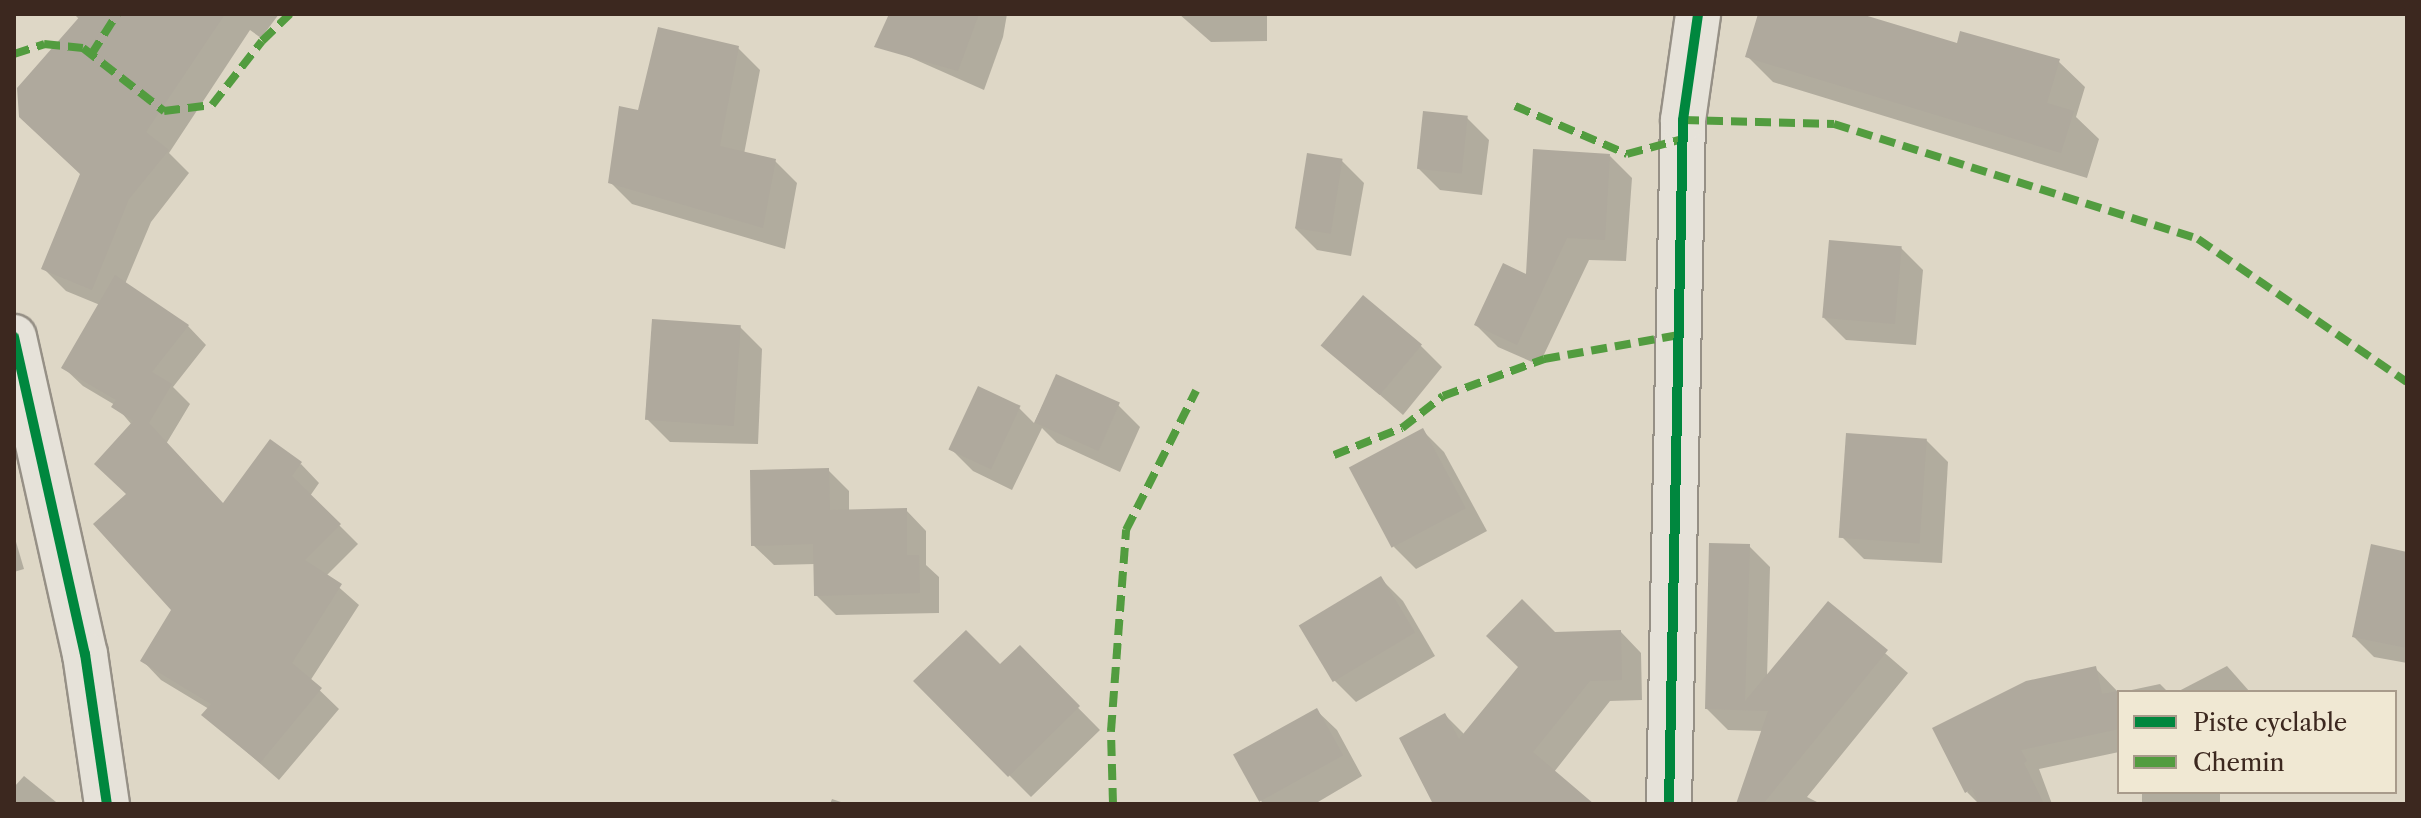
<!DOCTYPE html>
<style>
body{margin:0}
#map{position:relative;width:2421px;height:818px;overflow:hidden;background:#ded7c6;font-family:"Libre Caslon Text",serif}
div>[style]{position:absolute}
.shadow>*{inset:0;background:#0003;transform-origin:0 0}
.building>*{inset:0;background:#afa99d;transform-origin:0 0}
.roads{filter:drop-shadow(2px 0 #969086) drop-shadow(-2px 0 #969086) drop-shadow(0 2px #969086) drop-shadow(0 -2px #969086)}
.minor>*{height:44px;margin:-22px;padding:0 22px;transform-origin:22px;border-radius:22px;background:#e6e2d9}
.quiet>*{height:8px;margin-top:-4px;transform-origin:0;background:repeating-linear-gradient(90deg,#529c3f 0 16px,transparent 0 24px)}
.cycleway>*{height:10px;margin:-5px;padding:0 5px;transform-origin:5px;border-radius:5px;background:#00873e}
span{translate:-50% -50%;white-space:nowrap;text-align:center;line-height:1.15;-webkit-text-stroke:7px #f0e8d3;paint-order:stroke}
.frame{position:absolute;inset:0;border:16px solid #3c281f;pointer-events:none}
.legend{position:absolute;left:2117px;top:690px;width:280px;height:104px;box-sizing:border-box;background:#f0e8d3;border:2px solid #a89b8b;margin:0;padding:10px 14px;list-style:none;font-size:24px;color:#3c281f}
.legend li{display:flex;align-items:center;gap:16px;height:40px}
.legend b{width:40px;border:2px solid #a89b8b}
</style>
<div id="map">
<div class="shadow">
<div style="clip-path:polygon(74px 14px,279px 14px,261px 38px,250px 30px,169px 153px,189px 173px,151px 222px,125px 284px,188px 326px,206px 345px,173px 387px,190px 404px,166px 444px,224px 505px,301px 464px,319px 483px,310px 496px,358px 544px,326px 576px,359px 605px,310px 681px,339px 709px,279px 780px,204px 715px,209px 709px,161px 680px,143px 661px,173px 610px,128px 495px,132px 425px,115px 405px,83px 386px,64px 368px,100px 305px,66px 291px,44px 269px,82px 175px,80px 20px)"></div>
<div style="clip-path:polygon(891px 14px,1007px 14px,1003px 37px,984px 90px,907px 56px)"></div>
<div style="clip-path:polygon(1179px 14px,1267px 14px,1267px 41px,1211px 42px)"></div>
<div style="clip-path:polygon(1760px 14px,1854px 14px,1958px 45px,2058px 61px,2085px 87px,2076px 117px,2099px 139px,2087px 178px,1773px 82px,1747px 56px)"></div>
<div style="clip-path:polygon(738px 48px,760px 70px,744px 154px,775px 161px,797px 183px,785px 249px,632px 204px,610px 182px,640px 112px)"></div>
<div style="clip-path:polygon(1467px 118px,1489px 140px,1482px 195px,1440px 190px,1418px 168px)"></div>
<div style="clip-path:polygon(1610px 156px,1632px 178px,1626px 261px,1589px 260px,1539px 365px,1498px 347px,1476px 325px,1528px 277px)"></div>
<div style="clip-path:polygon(1342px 161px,1364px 183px,1351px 256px,1317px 250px,1295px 228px)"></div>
<div style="clip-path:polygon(1901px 248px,1923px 270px,1916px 345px,1846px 340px,1824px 318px)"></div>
<div style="clip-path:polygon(740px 327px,762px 349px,758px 444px,670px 442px,648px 420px)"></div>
<div style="clip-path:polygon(1324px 346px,1421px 346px,1442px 367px,1403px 415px)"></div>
<div style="clip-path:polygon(1057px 376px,1118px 405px,1140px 427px,1120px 472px,1057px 443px,1042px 428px,1012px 490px,973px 471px,951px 449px,1019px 408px,1034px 423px)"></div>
<div style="clip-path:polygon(1422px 430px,1444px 452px,1487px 531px,1416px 569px,1394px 547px)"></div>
<div style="clip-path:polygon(1926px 440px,1948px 462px,1942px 563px,1864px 559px,1842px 537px)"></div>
<div style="clip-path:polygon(828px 470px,849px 491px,849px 511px,906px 510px,926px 531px,926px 565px,939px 577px,939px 613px,836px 615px,816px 595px,815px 564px,774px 565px,753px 545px)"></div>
<div style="clip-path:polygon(14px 535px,24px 569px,14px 572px)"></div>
<div style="clip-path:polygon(1749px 546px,1770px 567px,1767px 678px,1828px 604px,1908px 673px,1807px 797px,1821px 804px,1738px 804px,1763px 731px,1728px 730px,1707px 709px)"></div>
<div style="clip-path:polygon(2407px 554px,2407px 663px,2374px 657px,2354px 637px)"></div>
<div style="clip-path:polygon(1381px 579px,1403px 601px,1435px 656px,1356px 702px,1334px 680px)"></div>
<div style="clip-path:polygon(1621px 632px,1641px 653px,1642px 700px,1610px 701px,1554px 772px,1591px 804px,1435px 804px,1445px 715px,1465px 735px,1555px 634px)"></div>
<div style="clip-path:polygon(1019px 648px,1100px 730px,1031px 797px,922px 688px,1000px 667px)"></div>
<div style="clip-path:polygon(2227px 666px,2250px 692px,2177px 692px)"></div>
<div style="clip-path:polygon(2095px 668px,2119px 693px,2119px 752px,2039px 769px,2052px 804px,1979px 804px,1967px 792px)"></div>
<div style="clip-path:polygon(2160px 684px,2168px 692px,2122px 692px)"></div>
<div style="clip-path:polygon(1316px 710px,1337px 730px,1362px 776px,1318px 802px,1320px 804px,1263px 804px,1236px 756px)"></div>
<div style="clip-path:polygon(24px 776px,56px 802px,57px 804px,14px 804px,14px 787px)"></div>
<div style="left:2142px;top:792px;width:78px;height:12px"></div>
<div style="clip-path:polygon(832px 799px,847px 804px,830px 804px)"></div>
</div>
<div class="building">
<div style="clip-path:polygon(82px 14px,225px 14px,146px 132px,169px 150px,129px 199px,92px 290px,41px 269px,80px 174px,19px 117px,17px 88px)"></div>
<div style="clip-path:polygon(889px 14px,979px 14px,958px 71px,874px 47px)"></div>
<div style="clip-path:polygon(1758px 14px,1861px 14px,1957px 43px,1960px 31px,2060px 59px,2047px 103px,2074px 111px,2061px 153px,1745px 57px)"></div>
<div style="clip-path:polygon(658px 27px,739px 46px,720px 146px,776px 159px,763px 228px,608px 183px,619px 106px,638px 110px)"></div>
<div style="left:1423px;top:111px;width:45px;height:58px;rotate:6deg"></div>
<div style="clip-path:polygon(1533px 149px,1610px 154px,1605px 240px,1567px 238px,1517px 345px,1474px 325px,1503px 263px,1526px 274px)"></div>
<div style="left:1307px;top:153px;width:36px;height:76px;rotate:9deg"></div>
<div style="left:1829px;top:240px;width:73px;height:78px;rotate:5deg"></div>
<div style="clip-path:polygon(115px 275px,189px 325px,152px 372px,172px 384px,149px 423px,223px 503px,270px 439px,302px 462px,292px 476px,341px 524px,305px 560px,342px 584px,292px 663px,322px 688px,260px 763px,201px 715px,211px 704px,140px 661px,171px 610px,93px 524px,126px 494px,94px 464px,133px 421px,111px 407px,116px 400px,61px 368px)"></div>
<div style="left:1363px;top:295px;width:77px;height:66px;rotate:40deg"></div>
<div style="left:652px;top:319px;width:89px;height:101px;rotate:4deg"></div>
<div style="left:1056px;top:374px;width:70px;height:53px;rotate:24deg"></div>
<div style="left:978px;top:386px;width:47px;height:70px;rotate:25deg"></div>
<div style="left:1423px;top:428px;width:91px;height:84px;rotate:62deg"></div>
<div style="left:1846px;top:433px;width:81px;height:105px;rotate:4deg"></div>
<div style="clip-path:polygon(829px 468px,830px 510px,907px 508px,907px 555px,919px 555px,920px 593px,814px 596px,813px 544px,751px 546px,750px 470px)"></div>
<div style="clip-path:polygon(1709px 543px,1750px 544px,1745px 701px,1828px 601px,1888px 650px,1763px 804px,1736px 804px,1768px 711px,1705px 709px)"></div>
<div style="clip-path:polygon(2371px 544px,2407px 552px,2407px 648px,2352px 637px)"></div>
<div style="left:1381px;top:576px;width:66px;height:96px;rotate:59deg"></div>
<div style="clip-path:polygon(1522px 599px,1555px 632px,1621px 630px,1622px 680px,1590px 681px,1533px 752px,1594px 804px,1433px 804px,1399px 738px,1445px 713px,1459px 739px,1518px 667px,1486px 636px)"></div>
<div style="clip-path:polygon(966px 630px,1000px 664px,1020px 645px,1080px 706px,1008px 777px,913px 681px)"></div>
<div style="clip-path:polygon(2096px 666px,2102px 694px,2119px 691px,2119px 729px,2021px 750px,2027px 761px,2024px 763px,2044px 804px,1979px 804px,1972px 789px,1965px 793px,1932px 728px,2026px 681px)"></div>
<div style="left:1317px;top:708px;width:54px;height:96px;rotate:61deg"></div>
</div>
<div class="roads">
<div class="minor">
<div style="left:14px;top:337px;width:325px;rotate:77.4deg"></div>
<div style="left:85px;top:654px;width:152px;rotate:81.7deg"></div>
<div style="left:1669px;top:804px;width:684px;rotate:-88.83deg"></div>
<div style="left:1683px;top:120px;width:107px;rotate:-81.9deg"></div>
</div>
</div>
<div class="quiet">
<div style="left:14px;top:54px;width:32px;rotate:-18deg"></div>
<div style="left:44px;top:44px;width:39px;rotate:6deg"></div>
<div style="left:83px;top:48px;width:103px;rotate:37.9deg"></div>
<div style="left:164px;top:111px;width:48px;rotate:-7.1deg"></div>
<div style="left:212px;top:105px;width:81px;rotate:-52deg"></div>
<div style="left:262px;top:41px;width:39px;rotate:-44deg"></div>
<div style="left:91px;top:55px;width:49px;rotate:-57.6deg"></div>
<div style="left:1515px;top:106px;width:122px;rotate:23.2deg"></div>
<div style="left:1627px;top:154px;width:58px;rotate:-15deg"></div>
<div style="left:1683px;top:120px;width:151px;rotate:1.5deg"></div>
<div style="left:1834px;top:124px;width:382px;rotate:17.5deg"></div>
<div style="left:2198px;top:239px;width:253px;rotate:34.4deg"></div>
<div style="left:1334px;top:455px;width:73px;rotate:-21.7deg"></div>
<div style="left:1402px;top:428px;width:52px;rotate:-38deg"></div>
<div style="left:1443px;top:396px;width:108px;rotate:-20.1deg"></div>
<div style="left:1544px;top:359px;width:137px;rotate:-10.1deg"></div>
<div style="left:1113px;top:804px;width:73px;rotate:-91.6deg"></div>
<div style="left:1111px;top:731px;width:202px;rotate:-85.7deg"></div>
<div style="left:1126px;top:530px;width:156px;rotate:-63.3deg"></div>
</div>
<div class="cycleway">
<div style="left:14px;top:337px;width:325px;rotate:77.4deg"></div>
<div style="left:85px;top:654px;width:152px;rotate:81.7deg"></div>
<div style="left:1669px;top:804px;width:684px;rotate:-88.83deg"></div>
<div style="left:1683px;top:120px;width:107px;rotate:-81.9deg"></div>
</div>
<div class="frame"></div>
<ul class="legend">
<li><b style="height:10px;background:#00873e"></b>Piste cyclable</li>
<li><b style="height:10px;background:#529c3f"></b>Chemin</li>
</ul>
</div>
